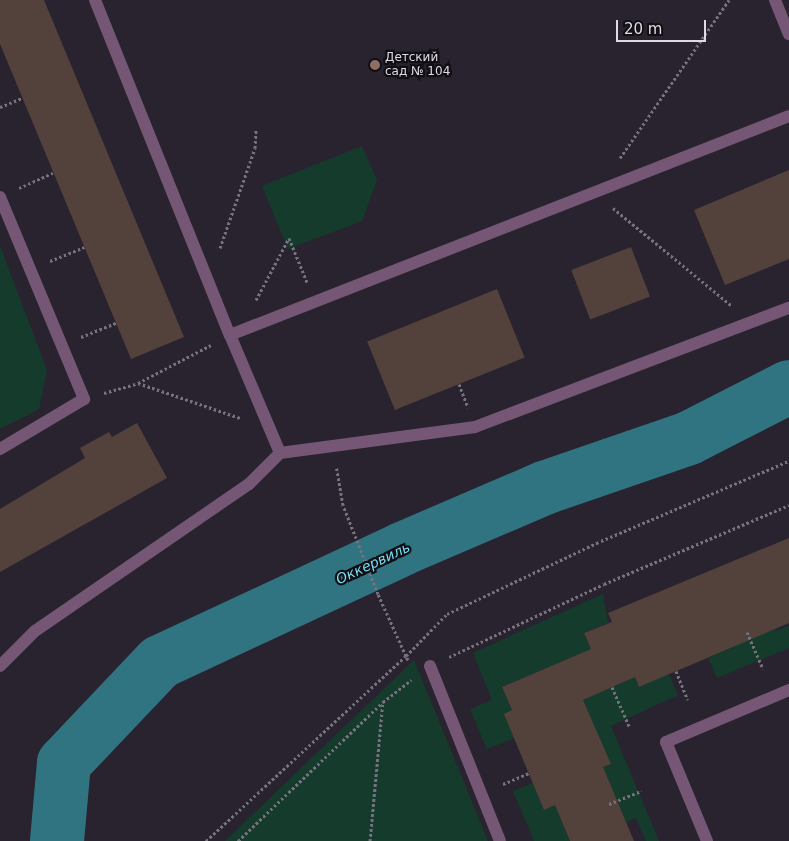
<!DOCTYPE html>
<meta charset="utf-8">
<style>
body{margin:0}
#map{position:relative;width:789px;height:841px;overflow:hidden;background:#292330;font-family:"DejaVu Sans",sans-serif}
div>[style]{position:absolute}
.green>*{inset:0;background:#153b2c}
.river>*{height:54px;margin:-27px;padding:0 27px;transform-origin:27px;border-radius:27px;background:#307482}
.building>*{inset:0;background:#53413c;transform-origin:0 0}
.path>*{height:3px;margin-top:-1.5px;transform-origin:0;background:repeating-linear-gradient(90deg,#77727d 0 2.5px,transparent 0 5px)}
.service>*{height:12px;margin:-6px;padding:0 6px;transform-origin:6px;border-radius:6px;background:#755775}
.dots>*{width:14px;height:14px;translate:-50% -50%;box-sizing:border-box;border:2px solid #110e14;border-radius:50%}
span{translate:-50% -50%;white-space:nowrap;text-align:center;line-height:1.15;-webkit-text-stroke:4.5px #110e14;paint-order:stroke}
.poi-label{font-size:12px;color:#dfdbe4}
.left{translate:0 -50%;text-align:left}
.water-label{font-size:14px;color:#77def5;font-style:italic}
.scale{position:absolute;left:616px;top:20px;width:90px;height:22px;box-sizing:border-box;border:2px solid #dfdbe4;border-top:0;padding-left:6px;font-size:15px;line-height:18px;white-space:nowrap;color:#dfdbe4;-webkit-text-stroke:4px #110e14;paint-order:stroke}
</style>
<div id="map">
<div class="green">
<div style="clip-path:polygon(362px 146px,377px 180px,362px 221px,288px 249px,262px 186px)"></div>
<div style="clip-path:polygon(0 246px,47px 370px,39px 409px,0 429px)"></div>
<div style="clip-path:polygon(603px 594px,608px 623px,584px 633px,591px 649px,502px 687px,512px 710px,514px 738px,487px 749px,470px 709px,492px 700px,473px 653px)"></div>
<div style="clip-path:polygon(771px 621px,776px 631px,789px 625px,789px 648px,717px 678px,708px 658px,734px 647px)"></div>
<div style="clip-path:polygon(414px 660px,488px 841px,225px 841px)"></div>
<div style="clip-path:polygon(669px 674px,678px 695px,611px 726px,659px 841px,646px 841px,636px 818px,626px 822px,621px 809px,613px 813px,602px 768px,610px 764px,583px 700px,635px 677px,639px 687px)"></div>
<div style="clip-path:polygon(533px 783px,544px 809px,555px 805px,570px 841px,534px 841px,513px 791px)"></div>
</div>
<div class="river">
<div style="left:57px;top:841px;width:78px;rotate:-84.9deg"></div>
<div style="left:64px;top:763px;width:139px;rotate:-46.5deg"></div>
<div style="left:160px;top:662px;width:267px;rotate:-25deg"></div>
<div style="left:402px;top:549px;width:155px;rotate:-23.2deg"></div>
<div style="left:544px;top:488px;width:153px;rotate:-19deg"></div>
<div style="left:689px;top:438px;width:112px;rotate:-27deg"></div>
</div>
<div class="building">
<div style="clip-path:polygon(0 0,44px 0,184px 337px,131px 359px,0 44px)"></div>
<div style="clip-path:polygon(789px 170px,789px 259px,725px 285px,694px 210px)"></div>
<div style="left:631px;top:247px;width:53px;height:64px;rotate:69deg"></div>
<div style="left:497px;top:289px;width:74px;height:140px;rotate:68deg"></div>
<div style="clip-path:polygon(137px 423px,167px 478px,0 572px,0 509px,85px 458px,80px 448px,109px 432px,112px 437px)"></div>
<div style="clip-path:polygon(789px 538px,789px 623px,639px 687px,635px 677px,583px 700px,611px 764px,603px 767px,634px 841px,570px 841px,555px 805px,544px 810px,504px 714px,512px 710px,502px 687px,591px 649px,584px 633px,612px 622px,608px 613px)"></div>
</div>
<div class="path">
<div style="left:0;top:107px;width:24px;rotate:-22deg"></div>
<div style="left:620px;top:158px;width:192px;rotate:-55.4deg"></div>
<div style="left:19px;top:188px;width:37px;rotate:-24deg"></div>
<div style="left:613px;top:208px;width:154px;rotate:39.5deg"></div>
<div style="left:220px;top:248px;width:106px;rotate:-70.7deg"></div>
<div style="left:255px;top:148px;width:18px;rotate:-87deg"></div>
<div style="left:50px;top:261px;width:37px;rotate:-22deg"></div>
<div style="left:256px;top:300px;width:70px;rotate:-62deg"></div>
<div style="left:289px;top:238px;width:48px;rotate:67.8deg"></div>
<div style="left:81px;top:337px;width:38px;rotate:-22deg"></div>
<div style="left:138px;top:383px;width:108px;rotate:18.9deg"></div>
<div style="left:459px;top:384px;width:25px;rotate:69deg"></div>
<div style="left:104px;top:393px;width:35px;rotate:-16deg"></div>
<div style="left:138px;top:383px;width:82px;rotate:-27.5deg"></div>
<div style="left:747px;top:632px;width:40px;rotate:66.6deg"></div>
<div style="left:449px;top:657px;width:171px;rotate:-25.2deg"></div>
<div style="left:604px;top:584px;width:201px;rotate:-23.1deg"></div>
<div style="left:408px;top:660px;width:4px;rotate:-117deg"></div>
<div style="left:406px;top:656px;width:59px;rotate:-45.7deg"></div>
<div style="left:447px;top:614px;width:170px;rotate:-25.4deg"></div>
<div style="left:601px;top:541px;width:204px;rotate:-23.1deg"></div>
<div style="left:676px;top:671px;width:31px;rotate:68deg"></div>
<div style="left:612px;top:687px;width:43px;rotate:66.4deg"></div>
<div style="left:503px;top:784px;width:28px;rotate:-23deg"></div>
<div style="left:609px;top:804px;width:35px;rotate:-22deg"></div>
<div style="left:206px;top:841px;width:272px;rotate:-42.8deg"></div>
<div style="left:406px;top:656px;width:68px;rotate:-114.3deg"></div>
<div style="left:378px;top:594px;width:96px;rotate:-111.5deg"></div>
<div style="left:343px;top:505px;width:39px;rotate:-100deg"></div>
<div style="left:238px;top:841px;width:201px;rotate:-43.8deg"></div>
<div style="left:383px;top:702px;width:36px;rotate:-38deg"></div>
<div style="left:370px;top:841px;width:140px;rotate:-84.7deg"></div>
</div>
<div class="service">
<div style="left:95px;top:0;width:361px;rotate:68.1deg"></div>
<div style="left:230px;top:335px;width:600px;rotate:-21.39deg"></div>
<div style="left:775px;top:0;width:37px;rotate:68deg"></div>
<div style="left:0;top:197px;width:219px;rotate:67.4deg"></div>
<div style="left:84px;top:399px;width:98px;rotate:149.2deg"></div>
<div style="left:230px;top:335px;width:128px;rotate:67deg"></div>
<div style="left:280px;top:453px;width:197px;rotate:-7.6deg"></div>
<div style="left:475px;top:427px;width:336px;rotate:-20.8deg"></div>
<div style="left:0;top:666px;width:49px;rotate:-45deg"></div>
<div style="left:35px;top:631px;width:260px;rotate:-34.5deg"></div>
<div style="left:249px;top:484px;width:44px;rotate:-45deg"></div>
<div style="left:430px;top:666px;width:188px;rotate:68.2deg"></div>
<div style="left:707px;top:841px;width:107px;rotate:-112.5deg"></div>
<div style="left:666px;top:742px;width:134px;rotate:-22.9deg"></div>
</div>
<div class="dots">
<div style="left:375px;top:65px;background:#8d6e63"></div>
</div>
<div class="poi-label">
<span class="left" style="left:385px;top:65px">Детский<br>сад № 104</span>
</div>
<div class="water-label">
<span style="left:373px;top:563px;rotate:-25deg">Оккервиль</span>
</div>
<div class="scale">20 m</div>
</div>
